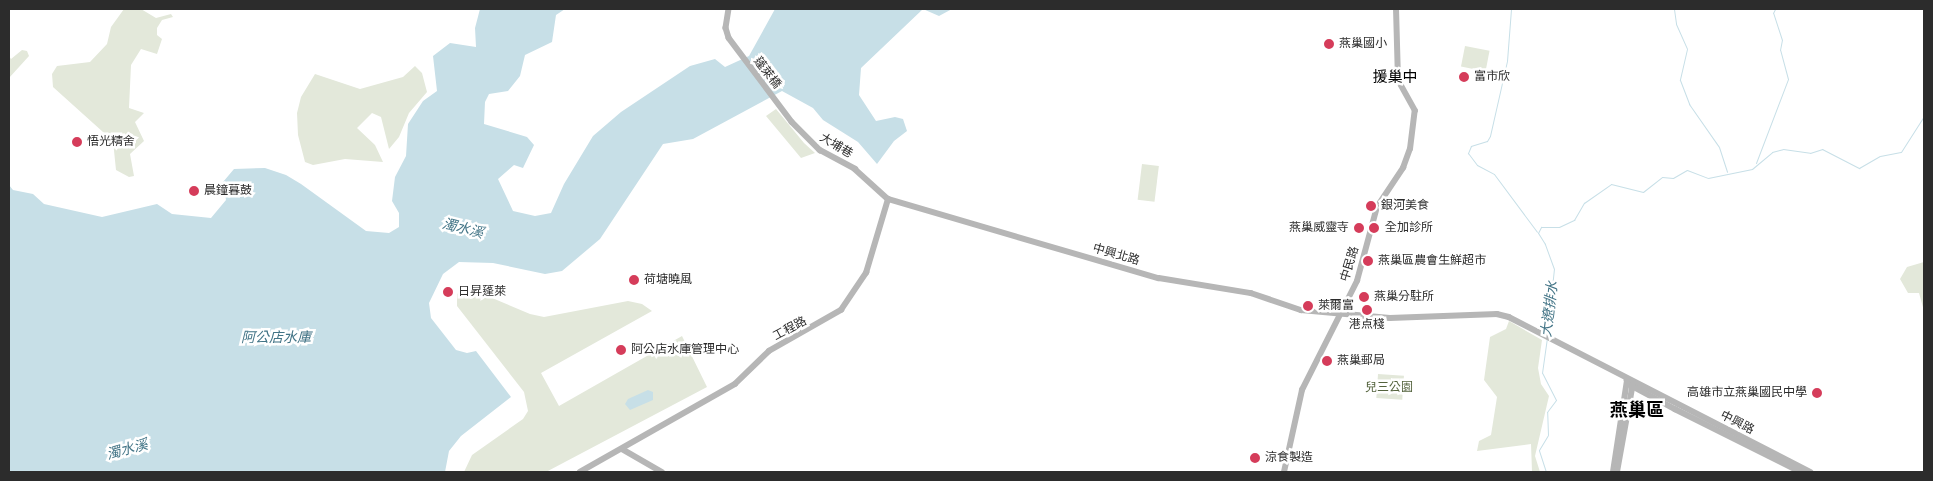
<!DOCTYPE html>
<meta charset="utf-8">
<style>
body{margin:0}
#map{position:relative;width:1933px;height:481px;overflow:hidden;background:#fff;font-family:Arial,"Noto Sans TC",sans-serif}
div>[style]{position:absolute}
.green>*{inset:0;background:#e3e8da;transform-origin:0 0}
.water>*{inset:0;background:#c7dfe7}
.stream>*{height:1px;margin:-0.5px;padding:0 0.5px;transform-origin:0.5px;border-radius:0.5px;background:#c7dfe7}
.secondary>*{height:5.5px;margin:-2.75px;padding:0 2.75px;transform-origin:2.75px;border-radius:2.75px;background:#b6b6b6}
.dots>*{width:14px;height:14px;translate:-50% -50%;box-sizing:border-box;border:2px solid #fff;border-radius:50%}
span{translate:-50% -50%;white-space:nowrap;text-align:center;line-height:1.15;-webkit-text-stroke:5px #fff;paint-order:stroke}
.poi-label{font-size:12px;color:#2c2c2c}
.left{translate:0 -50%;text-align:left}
.right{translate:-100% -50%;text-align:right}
.street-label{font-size:12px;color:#2c2c2c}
.park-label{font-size:12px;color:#54633d}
.water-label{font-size:14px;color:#427486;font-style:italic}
.quarter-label{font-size:15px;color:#000}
.district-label{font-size:18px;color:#000;font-weight:700}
.frame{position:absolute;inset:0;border:10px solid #2c2c2c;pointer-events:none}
</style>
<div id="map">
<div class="green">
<div style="clip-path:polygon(124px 9px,141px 9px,156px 18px,171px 14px,173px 17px,162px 20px,157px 28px,157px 35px,162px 39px,157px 54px,141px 49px,131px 65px,129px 108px,144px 113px,135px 122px,144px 141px,130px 154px,134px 176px,129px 177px,116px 170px,113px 141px,53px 87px,52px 74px,57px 66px,90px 62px,107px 44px,111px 27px)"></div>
<div style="left:1465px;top:46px;width:25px;height:21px;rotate:11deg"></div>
<div style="clip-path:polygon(22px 50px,27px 51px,29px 56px,9px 78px,9px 56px,11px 59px)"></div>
<div style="clip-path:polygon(415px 66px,422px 73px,427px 92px,409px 113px,399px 137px,389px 149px,381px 117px,372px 113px,357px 128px,375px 145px,383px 162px,345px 159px,313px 165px,305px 162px,298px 135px,297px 113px,301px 97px,315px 74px,360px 89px,403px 77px)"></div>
<div style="clip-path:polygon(776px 109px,804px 143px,815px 153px,801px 158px,766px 116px)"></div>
<div style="left:1142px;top:164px;width:17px;height:36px;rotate:7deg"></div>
<div style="clip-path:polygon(1924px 262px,1924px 311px,1919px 293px,1908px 293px,1900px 279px,1907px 267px)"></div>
<div style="clip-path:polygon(466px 287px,530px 314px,544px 317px,628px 301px,642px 304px,652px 311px,541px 373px,559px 406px,682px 336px,707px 387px,546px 472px,464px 472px,472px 455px,523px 419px,528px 411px,524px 392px,457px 306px,457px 294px)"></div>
<div style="clip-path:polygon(1509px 321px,1542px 340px,1538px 368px,1541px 384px,1549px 396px,1535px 456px,1540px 472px,1532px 472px,1531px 444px,1477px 451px,1479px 441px,1491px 435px,1497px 397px,1484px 380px,1490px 337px,1506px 329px)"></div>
<div style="left:1378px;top:374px;width:26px;height:24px;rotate:4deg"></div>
</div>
<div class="water">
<div style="clip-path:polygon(480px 9px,565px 9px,556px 15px,552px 42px,525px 55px,520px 76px,508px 91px,489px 94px,485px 102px,484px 124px,527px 137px,534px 145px,523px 168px,514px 165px,498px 179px,513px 211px,535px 216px,551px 213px,564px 184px,593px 136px,621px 112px,690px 66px,715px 59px,725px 67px,749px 56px,775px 9px,952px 9px,939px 16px,923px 9px,861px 68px,859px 95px,876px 121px,895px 117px,903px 119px,907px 131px,894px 141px,877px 164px,858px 142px,823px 120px,813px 108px,782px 91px,693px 139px,663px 144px,600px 239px,562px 271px,545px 274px,493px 263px,459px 262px,443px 274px,429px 303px,431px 318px,456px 350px,467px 353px,476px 351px,511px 397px,461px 436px,449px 451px,445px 472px,9px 472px,9px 185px,13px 190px,33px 194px,44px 204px,102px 217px,157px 204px,172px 214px,211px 218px,226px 200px,223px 182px,234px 169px,265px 168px,286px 175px,301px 184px,366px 231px,389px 233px,399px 227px,399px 213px,392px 201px,395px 177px,406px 156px,408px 124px,423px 101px,437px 91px,433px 56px,450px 43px,476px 47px,475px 28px)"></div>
<div style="clip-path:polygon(648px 390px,653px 392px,653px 400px,630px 410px,625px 404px,628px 399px)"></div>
</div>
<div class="stream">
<div style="left:1511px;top:9px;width:52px;rotate:94.4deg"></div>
<div style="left:1507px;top:61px;width:77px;rotate:102.8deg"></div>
<div style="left:1490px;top:136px;width:6px;rotate:121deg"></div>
<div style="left:1487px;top:141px;width:17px;rotate:163deg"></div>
<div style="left:1471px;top:146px;width:8px;rotate:113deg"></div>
<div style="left:1468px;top:153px;width:15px;rotate:53deg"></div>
<div style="left:1477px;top:165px;width:19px;rotate:28deg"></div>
<div style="left:1494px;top:174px;width:72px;rotate:53.4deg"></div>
<div style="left:1674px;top:9px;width:15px;rotate:82deg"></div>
<div style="left:1676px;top:24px;width:27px;rotate:66deg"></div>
<div style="left:1687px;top:49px;width:32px;rotate:103deg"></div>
<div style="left:1680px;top:80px;width:26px;rotate:69deg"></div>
<div style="left:1689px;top:104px;width:52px;rotate:55.1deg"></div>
<div style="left:1719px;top:147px;width:26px;rotate:72deg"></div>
<div style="left:1756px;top:163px;width:90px;rotate:-69.1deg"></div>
<div style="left:1788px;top:79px;width:30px;rotate:-105deg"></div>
<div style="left:1780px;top:50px;width:10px;rotate:-79deg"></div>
<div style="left:1782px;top:40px;width:28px;rotate:-108deg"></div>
<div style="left:1773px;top:13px;width:4px;rotate:-63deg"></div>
<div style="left:1547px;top:334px;width:65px;rotate:-83.9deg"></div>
<div style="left:1554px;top:269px;width:27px;rotate:-110deg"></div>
<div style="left:1545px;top:244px;width:13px;rotate:-122deg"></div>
<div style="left:1538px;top:233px;width:7px;rotate:-63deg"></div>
<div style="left:1541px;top:227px;width:18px"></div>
<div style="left:1559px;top:227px;width:17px;rotate:-25deg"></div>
<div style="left:1574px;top:220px;width:20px;rotate:-60deg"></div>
<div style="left:1584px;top:203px;width:33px;rotate:-35deg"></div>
<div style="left:1611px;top:184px;width:33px;rotate:14deg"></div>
<div style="left:1643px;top:192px;width:24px;rotate:-38deg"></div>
<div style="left:1662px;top:177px;width:11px;rotate:5deg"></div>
<div style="left:1673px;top:178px;width:16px;rotate:-30deg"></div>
<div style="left:1687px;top:170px;width:22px;rotate:21deg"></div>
<div style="left:1708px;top:178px;width:45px;rotate:-11.6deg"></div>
<div style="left:1752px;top:169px;width:26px;rotate:-40deg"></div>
<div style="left:1772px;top:152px;width:11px;rotate:-15deg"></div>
<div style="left:1783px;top:149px;width:27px;rotate:8deg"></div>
<div style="left:1810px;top:153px;width:13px;rotate:-18deg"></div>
<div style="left:1822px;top:149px;width:42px;rotate:27.2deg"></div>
<div style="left:1859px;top:168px;width:24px;rotate:-30deg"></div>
<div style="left:1880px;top:156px;width:21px;rotate:-11deg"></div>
<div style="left:1901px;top:152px;width:43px;rotate:-57.4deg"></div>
<div style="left:643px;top:472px;width:2px;rotate:-27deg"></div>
<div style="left:1546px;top:472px;width:23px;rotate:-108deg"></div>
<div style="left:1539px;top:450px;width:17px;rotate:-59deg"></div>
<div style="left:1548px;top:435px;width:23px;rotate:-92deg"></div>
<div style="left:1547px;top:412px;width:15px;rotate:-53deg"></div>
<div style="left:1556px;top:400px;width:30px;rotate:-117deg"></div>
<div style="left:1542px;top:373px;width:35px;rotate:-82deg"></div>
</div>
<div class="secondary">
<div style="left:729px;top:9px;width:19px;rotate:99deg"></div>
<div style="left:726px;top:28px;width:10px;rotate:73deg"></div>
<div style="left:729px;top:38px;width:105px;rotate:53.1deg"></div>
<div style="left:792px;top:122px;width:40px;rotate:45deg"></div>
<div style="left:820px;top:150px;width:40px;rotate:28deg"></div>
<div style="left:855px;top:169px;width:45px;rotate:42.3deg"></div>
<div style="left:888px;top:199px;width:282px;rotate:16.3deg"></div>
<div style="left:1159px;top:278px;width:93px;rotate:9.3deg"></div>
<div style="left:1251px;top:293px;width:53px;rotate:18.8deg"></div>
<div style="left:1301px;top:310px;width:89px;rotate:5.1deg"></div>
<div style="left:1390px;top:318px;width:107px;rotate:-2.1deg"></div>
<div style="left:1497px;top:314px;width:12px;rotate:14deg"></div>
<div style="left:1509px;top:317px;width:339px;rotate:27.2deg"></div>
<div style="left:1627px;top:380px;width:8px;rotate:50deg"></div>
<div style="left:1632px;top:386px;width:49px;rotate:28.1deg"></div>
<div style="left:1675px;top:409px;width:141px;rotate:26.6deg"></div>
<div style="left:622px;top:449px;width:46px;rotate:29.9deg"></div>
<div style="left:580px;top:472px;width:178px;rotate:-29.6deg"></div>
<div style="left:735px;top:384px;width:47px;rotate:-44.1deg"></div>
<div style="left:769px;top:351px;width:83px;rotate:-29.7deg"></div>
<div style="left:841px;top:310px;width:45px;rotate:-56deg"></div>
<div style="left:866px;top:273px;width:77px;rotate:-73.4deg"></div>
<div style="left:1284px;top:472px;width:84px;rotate:-77.6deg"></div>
<div style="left:1302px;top:390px;width:122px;rotate:-63.2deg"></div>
<div style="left:1357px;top:281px;width:77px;rotate:-74.9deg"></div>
<div style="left:1377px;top:207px;width:47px;rotate:-56.3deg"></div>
<div style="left:1403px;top:168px;width:20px;rotate:-70deg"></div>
<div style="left:1410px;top:149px;width:38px;rotate:-83deg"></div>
<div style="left:1415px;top:111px;width:35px;rotate:-119deg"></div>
<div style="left:1398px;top:80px;width:71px;rotate:-91.6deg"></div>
<div style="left:1613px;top:472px;width:93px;rotate:-81.3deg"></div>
<div style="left:1617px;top:472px;width:90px;rotate:-79.8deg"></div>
</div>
<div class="dots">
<div style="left:1329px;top:44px;background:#d53c5a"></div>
<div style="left:1464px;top:77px;background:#d53c5a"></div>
<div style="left:77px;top:142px;background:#d53c5a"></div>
<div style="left:194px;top:191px;background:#d53c5a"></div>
<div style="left:1371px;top:206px;background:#d53c5a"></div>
<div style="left:1359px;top:228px;background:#d53c5a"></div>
<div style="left:1374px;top:228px;background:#d53c5a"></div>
<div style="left:1368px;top:261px;background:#d53c5a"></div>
<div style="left:634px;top:280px;background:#d53c5a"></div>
<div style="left:448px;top:292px;background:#d53c5a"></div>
<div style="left:1364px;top:297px;background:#d53c5a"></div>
<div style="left:1308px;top:306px;background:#d53c5a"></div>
<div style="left:1367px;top:310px;background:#d53c5a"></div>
<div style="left:621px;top:350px;background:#d53c5a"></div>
<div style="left:1327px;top:361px;background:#d53c5a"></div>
<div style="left:1817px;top:393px;background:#d53c5a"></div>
<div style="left:1255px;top:458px;background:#d53c5a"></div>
</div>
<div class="poi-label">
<span class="left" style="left:1339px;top:44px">燕巢國小</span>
<span class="left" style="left:1474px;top:77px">富市欣</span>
<span class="left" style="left:87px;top:142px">悟光精舍</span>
<span class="left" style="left:204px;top:191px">晨鐘暮鼓</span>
<span class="left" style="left:1381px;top:206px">銀河美食</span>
<span class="right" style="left:1349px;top:228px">燕巢威靈寺</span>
<span class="left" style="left:1385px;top:228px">全加診所</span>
<span class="left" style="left:1378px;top:261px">燕巢區農會生鮮超市</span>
<span class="left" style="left:644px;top:280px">荷塘曉風</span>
<span class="left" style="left:458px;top:292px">日昇蓬萊</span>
<span class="left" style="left:1374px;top:297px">燕巢分駐所</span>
<span class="left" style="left:1318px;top:306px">萊爾富</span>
<span style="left:1367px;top:325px">港点棧</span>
<span class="left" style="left:631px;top:350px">阿公店水庫管理中心</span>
<span class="left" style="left:1337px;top:361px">燕巢郵局</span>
<span class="right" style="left:1807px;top:393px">高雄市立燕巢國民中學</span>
<span class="left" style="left:1265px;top:458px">涼食製造</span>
</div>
<div class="street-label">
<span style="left:767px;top:73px;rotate:52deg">蓬萊橋</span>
<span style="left:836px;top:146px;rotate:31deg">大埔巷</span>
<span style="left:1116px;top:255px;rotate:16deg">中興北路</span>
<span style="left:1350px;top:264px;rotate:-73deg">中民路</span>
<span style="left:790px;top:329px;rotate:-28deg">工程路</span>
<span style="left:1737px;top:423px;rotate:27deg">中興路</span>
</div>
<div class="park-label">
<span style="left:1389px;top:388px">兒三公園</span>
</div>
<div class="water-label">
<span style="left:463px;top:228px;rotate:14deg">濁水溪</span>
<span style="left:1549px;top:309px;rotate:-83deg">大遼排水</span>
<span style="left:276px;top:337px">阿公店水庫</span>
<span style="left:127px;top:449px;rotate:-15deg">濁水溪</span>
</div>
<div class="quarter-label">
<span style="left:1395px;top:77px">援巢中</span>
</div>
<div class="district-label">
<span style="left:1637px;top:410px">燕巢區</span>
</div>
<div class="frame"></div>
</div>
